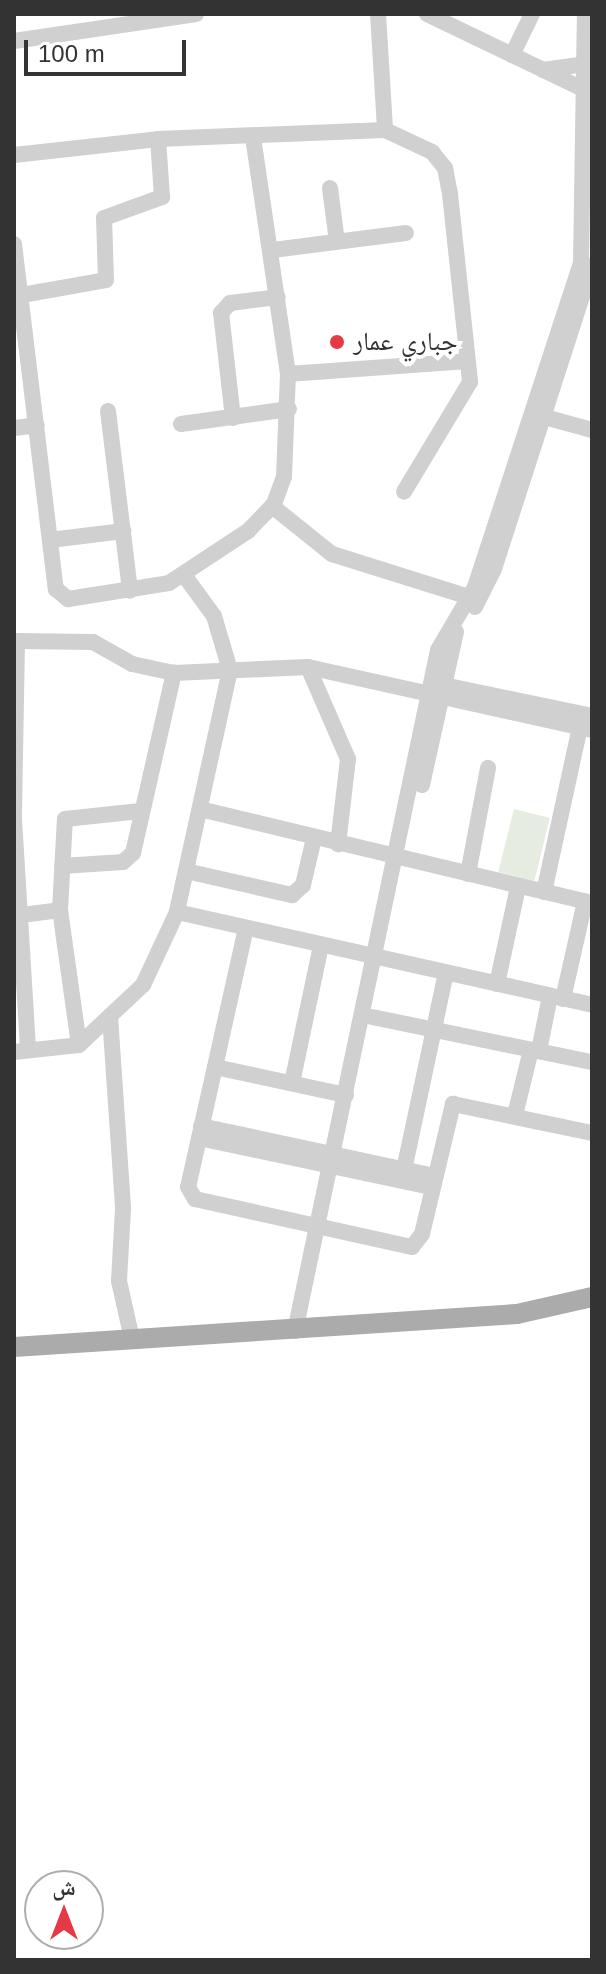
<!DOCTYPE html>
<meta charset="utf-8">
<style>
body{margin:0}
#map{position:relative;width:606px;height:1974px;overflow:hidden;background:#fff;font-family:Arial,"Noto Naskh Arabic",sans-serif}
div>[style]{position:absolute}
.green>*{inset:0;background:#e6ecdf;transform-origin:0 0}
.minor>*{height:16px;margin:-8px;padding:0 8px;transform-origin:8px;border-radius:8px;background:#d0d0d0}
.major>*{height:20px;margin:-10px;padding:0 10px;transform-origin:10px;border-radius:10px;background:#ababab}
.dots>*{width:22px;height:22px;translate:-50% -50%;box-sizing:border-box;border:4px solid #fff;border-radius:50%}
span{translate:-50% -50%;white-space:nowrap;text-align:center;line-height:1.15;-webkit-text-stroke:8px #fff;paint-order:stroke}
.poi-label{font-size:26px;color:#333}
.left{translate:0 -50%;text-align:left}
.frame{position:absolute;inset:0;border:16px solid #333;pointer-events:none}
.north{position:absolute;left:24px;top:1870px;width:80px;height:80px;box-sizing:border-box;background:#fff;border:2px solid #adadad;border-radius:50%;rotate:0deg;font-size:22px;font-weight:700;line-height:32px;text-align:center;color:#333}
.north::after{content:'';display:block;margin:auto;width:28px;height:36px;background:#e63946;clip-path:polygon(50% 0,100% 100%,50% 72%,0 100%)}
.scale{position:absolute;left:24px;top:40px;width:162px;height:36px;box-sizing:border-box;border:4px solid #333;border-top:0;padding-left:10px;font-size:24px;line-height:28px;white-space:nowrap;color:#333;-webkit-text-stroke:6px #fff;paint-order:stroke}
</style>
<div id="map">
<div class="green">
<div style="left:514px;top:809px;width:37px;height:65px;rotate:14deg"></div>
</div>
<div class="minor">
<div style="left:378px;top:14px;width:116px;rotate:86.5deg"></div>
<div style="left:427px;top:14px;width:175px;rotate:25.7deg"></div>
<div style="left:14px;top:41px;width:184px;rotate:-8.4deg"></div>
<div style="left:512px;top:55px;width:46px;rotate:-64deg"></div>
<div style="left:543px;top:70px;width:42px;rotate:-8.1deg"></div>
<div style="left:14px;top:155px;width:145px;rotate:-6.3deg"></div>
<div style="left:158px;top:139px;width:227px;rotate:-2.3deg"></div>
<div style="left:385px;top:130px;width:52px;rotate:25.1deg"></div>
<div style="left:432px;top:152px;width:21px;rotate:51deg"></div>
<div style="left:445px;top:168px;width:26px;rotate:79deg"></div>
<div style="left:450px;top:194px;width:189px;rotate:83.9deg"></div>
<div style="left:470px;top:382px;width:128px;rotate:121deg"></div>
<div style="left:330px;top:188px;width:54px;rotate:82.6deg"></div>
<div style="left:14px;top:244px;width:348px;rotate:83.1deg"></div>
<div style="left:56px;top:589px;width:16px;rotate:40deg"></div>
<div style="left:68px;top:599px;width:102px;rotate:-9deg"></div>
<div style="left:169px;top:583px;width:95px;rotate:-33.4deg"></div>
<div style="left:248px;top:531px;width:37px;rotate:-46deg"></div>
<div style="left:274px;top:504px;width:29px;rotate:-70deg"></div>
<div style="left:284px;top:477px;width:103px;rotate:-87.8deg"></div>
<div style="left:288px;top:374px;width:241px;rotate:-98.4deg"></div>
<div style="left:273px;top:250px;width:134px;rotate:-7.3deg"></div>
<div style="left:22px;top:295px;width:85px;rotate:-10.1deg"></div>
<div style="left:106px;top:280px;width:62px;rotate:-91.8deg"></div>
<div style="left:104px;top:218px;width:62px;rotate:-19.9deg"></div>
<div style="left:162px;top:197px;width:58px;rotate:-93.9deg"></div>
<div style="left:288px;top:374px;width:180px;rotate:-4.1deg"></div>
<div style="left:108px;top:411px;width:181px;rotate:83deg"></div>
<div style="left:541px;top:416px;width:53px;rotate:15.4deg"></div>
<div style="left:233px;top:418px;width:106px;rotate:-96.5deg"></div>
<div style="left:221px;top:313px;width:13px;rotate:-48deg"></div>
<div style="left:230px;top:303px;width:48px;rotate:-7.1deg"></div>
<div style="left:181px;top:424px;width:109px;rotate:-7.9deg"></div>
<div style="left:14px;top:428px;width:23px;rotate:-7deg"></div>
<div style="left:272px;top:506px;width:77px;rotate:38.7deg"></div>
<div style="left:332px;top:554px;width:144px;rotate:17.4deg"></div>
<div style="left:50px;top:540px;width:74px;rotate:-7deg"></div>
<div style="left:184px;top:575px;width:51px;rotate:53.8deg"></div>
<div style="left:214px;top:616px;width:56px;rotate:73.5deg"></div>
<div style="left:230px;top:670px;width:248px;rotate:102.4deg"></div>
<div style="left:177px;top:912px;width:425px;rotate:12.6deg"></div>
<div style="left:475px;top:607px;width:42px;rotate:-63.4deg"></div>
<div style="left:494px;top:569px;width:319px;rotate:-72.1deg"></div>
<div style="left:14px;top:641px;width:79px;rotate:0.7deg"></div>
<div style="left:93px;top:642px;width:45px;rotate:29.4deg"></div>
<div style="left:132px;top:664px;width:43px;rotate:12.1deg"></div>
<div style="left:17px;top:641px;width:178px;rotate:91deg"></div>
<div style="left:14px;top:819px;width:231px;rotate:86.5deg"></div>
<div style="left:308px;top:667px;width:100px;rotate:66.5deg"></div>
<div style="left:348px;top:759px;width:86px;rotate:96.7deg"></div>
<div style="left:434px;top:683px;width:161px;rotate:11.8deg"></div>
<div style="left:422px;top:785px;width:157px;rotate:-77.5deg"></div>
<div style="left:200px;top:809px;width:403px;rotate:13.5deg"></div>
<div style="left:62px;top:866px;width:61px;rotate:-3.8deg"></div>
<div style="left:123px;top:862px;width:13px;rotate:-42deg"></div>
<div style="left:133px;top:853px;width:185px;rotate:-77.2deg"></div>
<div style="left:174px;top:673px;width:134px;rotate:-2.6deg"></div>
<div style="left:308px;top:667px;width:291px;rotate:12.5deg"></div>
<div style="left:186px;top:871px;width:109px;rotate:12.8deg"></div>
<div style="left:292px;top:895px;width:15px;rotate:-42deg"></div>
<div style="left:303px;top:885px;width:48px;rotate:-76.8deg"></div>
<div style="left:468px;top:874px;width:108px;rotate:-79.3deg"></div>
<div style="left:544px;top:892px;width:169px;rotate:-77.7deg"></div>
<div style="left:14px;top:916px;width:46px;rotate:-7.4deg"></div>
<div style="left:246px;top:928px;width:265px;rotate:102.6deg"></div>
<div style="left:188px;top:1187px;width:14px;rotate:60deg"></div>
<div style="left:195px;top:1199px;width:222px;rotate:12.5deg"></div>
<div style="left:412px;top:1247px;width:16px;rotate:-52deg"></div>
<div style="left:422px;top:1234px;width:134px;rotate:-76.6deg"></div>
<div style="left:453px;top:1104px;width:142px;rotate:11.8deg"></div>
<div style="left:497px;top:984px;width:99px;rotate:-77.8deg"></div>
<div style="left:563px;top:999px;width:100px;rotate:-77.3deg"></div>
<div style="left:110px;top:1016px;width:193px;rotate:86.1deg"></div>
<div style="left:123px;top:1209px;width:72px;rotate:93.2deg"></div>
<div style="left:119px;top:1281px;width:59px;rotate:77.4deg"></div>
<div style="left:372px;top:1017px;width:225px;rotate:11.6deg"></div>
<div style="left:79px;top:1045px;width:88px;rotate:-43.2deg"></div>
<div style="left:143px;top:985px;width:81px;rotate:-65deg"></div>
<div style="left:539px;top:1051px;width:56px;rotate:-78.7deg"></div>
<div style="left:14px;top:1052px;width:65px;rotate:-6.1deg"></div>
<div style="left:79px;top:1045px;width:136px;rotate:-98deg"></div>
<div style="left:60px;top:910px;width:91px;rotate:-86.9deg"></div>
<div style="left:65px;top:819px;width:76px;rotate:-6deg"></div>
<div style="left:215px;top:1067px;width:134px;rotate:12.1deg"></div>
<div style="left:292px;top:1083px;width:141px;rotate:-78.1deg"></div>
<div style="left:515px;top:1115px;width:67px;rotate:-76.2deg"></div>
<div style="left:201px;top:1126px;width:239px;rotate:12.1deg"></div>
<div style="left:199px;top:1138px;width:238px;rotate:11.9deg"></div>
<div style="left:404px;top:1170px;width:201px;rotate:-78deg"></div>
<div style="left:295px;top:1331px;width:696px;rotate:-78.14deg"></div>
<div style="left:438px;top:650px;width:73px;rotate:-59.6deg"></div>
<div style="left:475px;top:587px;width:341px;rotate:-71.9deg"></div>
<div style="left:581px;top:263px;width:249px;rotate:-89.1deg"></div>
</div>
<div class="major">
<div style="left:14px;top:1347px;width:504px;rotate:-3.75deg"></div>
<div style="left:517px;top:1314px;width:77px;rotate:-12.8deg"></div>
</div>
<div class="dots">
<div style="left:337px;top:342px;background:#e63946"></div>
</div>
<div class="poi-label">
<span class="left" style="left:353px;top:342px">جباري عمار</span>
</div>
<div class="frame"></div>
<div class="north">ش</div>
<div class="scale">100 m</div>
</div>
